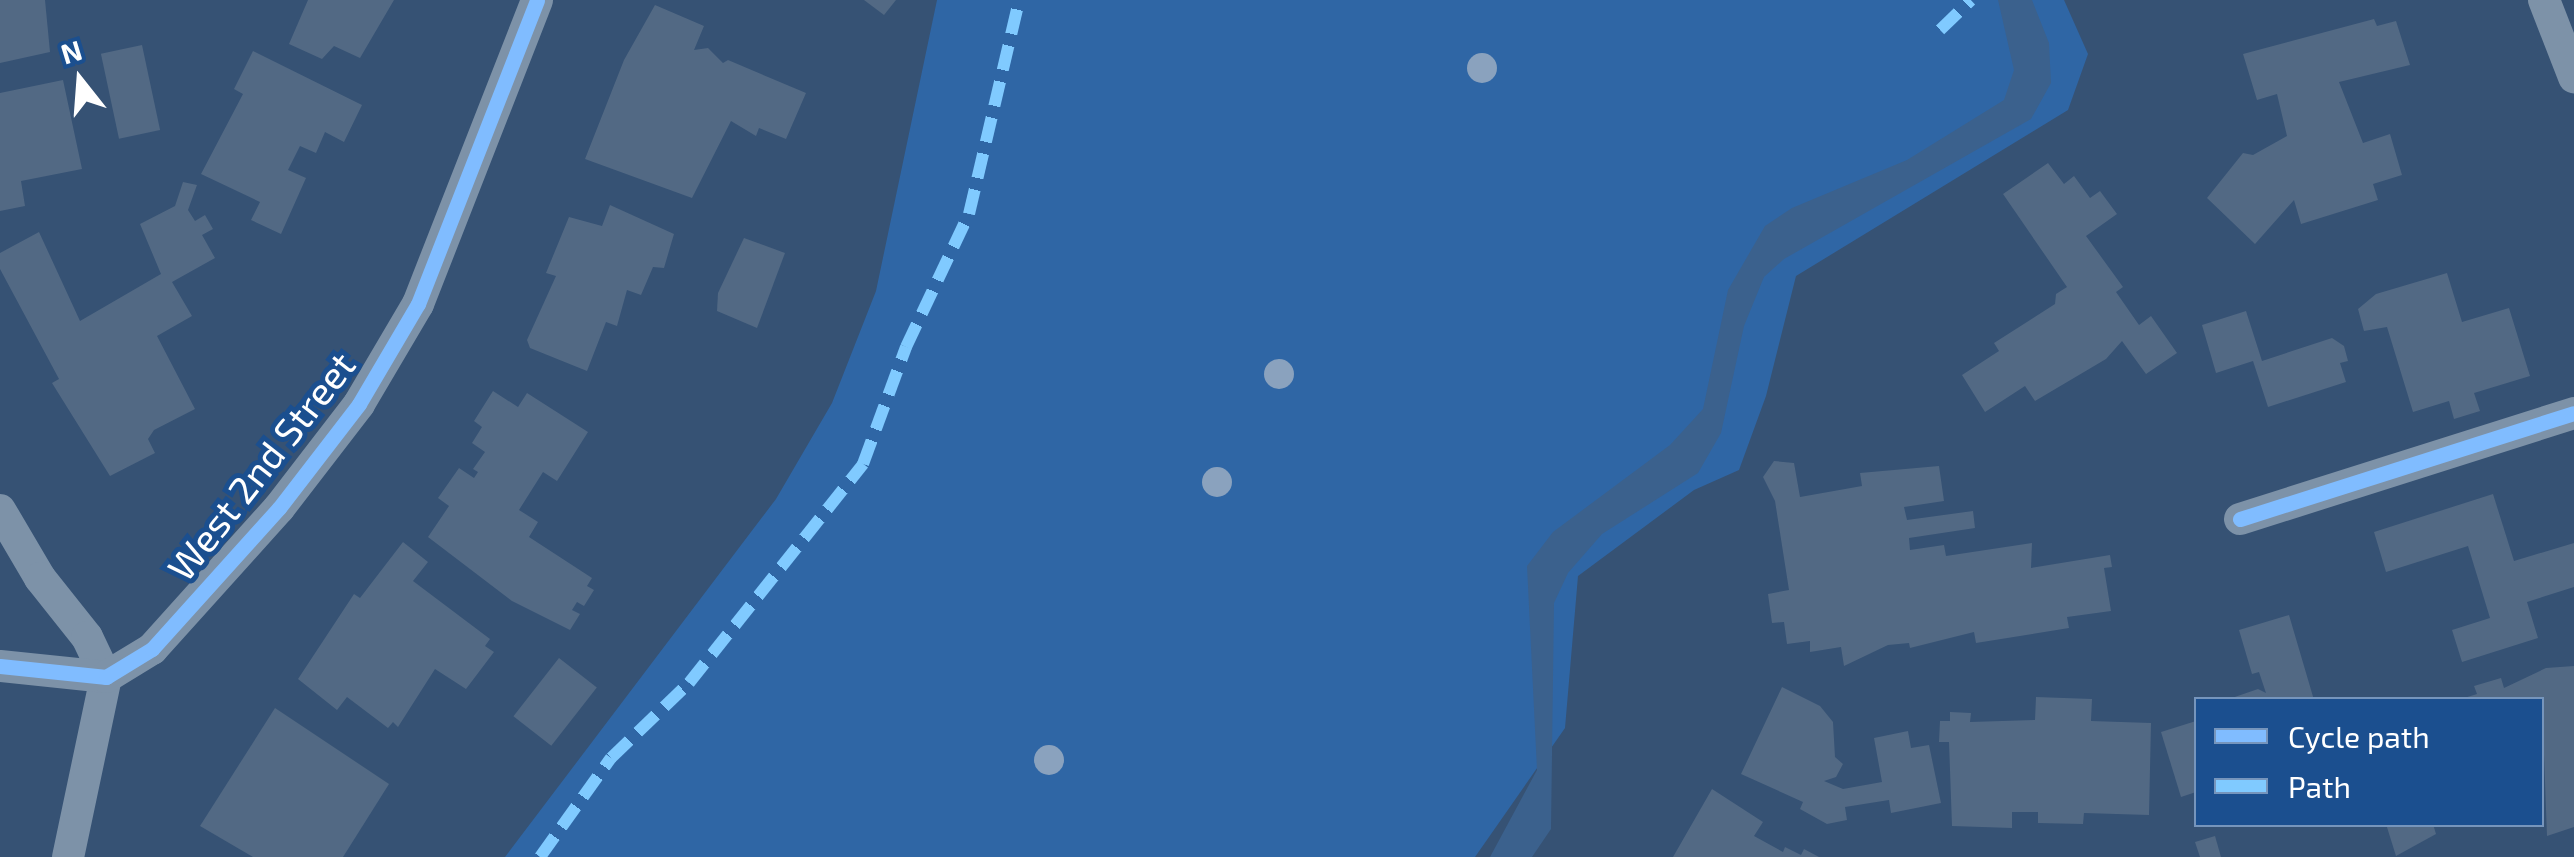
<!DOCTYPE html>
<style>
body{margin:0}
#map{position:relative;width:2574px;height:857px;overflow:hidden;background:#365274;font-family:"Exo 2",sans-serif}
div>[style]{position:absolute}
.green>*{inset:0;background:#2f66a5}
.water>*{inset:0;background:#3b618d}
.building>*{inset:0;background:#526984;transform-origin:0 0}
.street>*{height:32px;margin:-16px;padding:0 16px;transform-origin:16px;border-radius:16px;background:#7d92a8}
.quiet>*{height:12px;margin-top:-6px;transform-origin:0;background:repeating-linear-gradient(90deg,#80caff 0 25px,transparent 0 37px)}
.cycleway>*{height:15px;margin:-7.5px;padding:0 7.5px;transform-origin:7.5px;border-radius:7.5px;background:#80bcff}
.trees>*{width:30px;height:30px;margin:-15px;border-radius:50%;background:#8aa2be}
span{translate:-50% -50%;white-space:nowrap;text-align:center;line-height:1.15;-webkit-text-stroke:10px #1b4f8f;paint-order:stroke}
.street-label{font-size:38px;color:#fff}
.legend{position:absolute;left:2194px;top:697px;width:350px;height:130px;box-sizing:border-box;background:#1b4f8f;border:2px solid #7695bc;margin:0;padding:12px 18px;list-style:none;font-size:30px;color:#fff}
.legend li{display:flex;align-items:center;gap:20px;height:50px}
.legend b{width:50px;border:2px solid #7695bc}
.north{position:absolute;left:30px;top:30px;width:100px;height:100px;-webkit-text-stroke:8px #1b4f8f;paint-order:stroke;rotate:343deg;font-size:28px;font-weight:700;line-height:40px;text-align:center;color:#fff}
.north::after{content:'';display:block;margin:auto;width:35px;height:45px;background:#fff;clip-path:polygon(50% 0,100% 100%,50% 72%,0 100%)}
</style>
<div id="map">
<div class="green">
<div style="clip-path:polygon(937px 0,2064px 0,2088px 54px,2068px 110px,1796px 276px,1766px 396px,1739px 470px,1694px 490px,1578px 576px,1565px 728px,1475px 857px,505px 857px,776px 499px,832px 403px,876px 291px)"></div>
</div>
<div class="water">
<div style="clip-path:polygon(1998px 0,2032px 0,2049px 43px,2051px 83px,2031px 119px,1784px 259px,1764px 277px,1744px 326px,1721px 433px,1698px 473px,1602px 534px,1568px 573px,1554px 603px,1551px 829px,1532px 857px,1490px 857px,1537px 770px,1527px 566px,1553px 532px,1670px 445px,1703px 409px,1728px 290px,1765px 226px,1792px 208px,1907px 160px,2004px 100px,2014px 70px)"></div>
</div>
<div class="building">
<div style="clip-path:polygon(0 0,45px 0,50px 52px,0 63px)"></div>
<div style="clip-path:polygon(308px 0,394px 0,360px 58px,334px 46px,322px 59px,289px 44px)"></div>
<div style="clip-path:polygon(864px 0,896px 0,884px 15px)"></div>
<div style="clip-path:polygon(655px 5px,704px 26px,694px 50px,708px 48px,723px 63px,728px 60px,806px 93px,786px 139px,759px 128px,756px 136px,731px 121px,692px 198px,585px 159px,624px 60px)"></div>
<div style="clip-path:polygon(2374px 19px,2377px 26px,2396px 21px,2410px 65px,2339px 82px,2363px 143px,2390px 134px,2402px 175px,2373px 184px,2378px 200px,2301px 224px,2294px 200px,2255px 244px,2207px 198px,2243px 153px,2253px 155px,2287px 136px,2277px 94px,2257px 100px,2243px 54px)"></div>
<div style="left:142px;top:45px;width:87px;height:42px;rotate:78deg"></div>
<div style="clip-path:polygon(253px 51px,362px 105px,344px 142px,325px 132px,316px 153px,300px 146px,288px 170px,306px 178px,281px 234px,251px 220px,260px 202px,201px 174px,243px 94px,234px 89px)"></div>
<div style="clip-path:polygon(63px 80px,82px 169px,21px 181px,25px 206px,0 211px,0 93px)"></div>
<div style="clip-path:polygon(2048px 163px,2064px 184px,2074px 176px,2090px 198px,2100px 191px,2117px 214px,2086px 236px,2123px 287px,2116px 292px,2139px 325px,2151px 316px,2177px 353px,2146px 374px,2122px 341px,2106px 359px,2035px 401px,2025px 386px,1985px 412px,1962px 375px,1999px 351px,1994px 343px,2055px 304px,2056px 294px,2067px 287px,2003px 194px)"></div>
<div style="clip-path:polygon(183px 182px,197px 185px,188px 210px,195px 221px,205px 215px,213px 229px,202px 235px,215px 258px,172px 282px,192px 316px,157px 336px,195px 409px,154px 430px,148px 439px,155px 453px,110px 476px,52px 383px,59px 379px,0 269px,0 253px,39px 232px,80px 321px,161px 274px,140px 224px,175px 206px)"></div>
<div style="clip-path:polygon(610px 205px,674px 234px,664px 268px,653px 267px,641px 295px,627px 290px,617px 326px,606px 322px,587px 371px,530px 348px,527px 340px,556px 276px,546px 273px,569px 217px,602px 226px)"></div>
<div style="clip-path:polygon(744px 238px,785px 253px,757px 328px,717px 311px,718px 293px)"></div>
<div style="clip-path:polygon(2447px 273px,2462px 322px,2509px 308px,2530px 376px,2474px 393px,2480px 411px,2454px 419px,2449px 401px,2413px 412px,2387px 327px,2364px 331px,2358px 309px,2376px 294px)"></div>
<div style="clip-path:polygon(2246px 311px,2262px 361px,2332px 338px,2344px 346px,2348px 361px,2340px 363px,2346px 382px,2268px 407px,2253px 361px,2216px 373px,2202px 325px)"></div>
<div style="clip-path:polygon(493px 391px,518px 407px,527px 393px,588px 432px,557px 481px,543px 472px,519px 510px,538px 522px,529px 537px,592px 578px,587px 586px,594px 590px,584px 606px,577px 602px,572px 610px,580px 614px,570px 630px,512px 601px,428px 537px,449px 506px,438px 498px,459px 468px,474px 478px,478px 472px,473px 469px,485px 452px,472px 443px,482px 427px,474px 421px)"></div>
<div style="clip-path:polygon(1774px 461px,1794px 463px,1800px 497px,1862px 486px,1860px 473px,1939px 466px,1944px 501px,1904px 507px,1907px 520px,1973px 511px,1975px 528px,1909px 538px,1910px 550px,1944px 545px,1946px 556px,2032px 543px,2031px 568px,2110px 555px,2112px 567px,2104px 568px,2111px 611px,2067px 617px,2069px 628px,1976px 643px,1974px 632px,1910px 648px,1909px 643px,1888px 645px,1844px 666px,1841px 647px,1810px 652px,1810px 641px,1787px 644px,1784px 622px,1772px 623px,1768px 594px,1789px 590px,1775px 501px,1763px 477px)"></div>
<div style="clip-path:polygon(2493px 494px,2514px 561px,2574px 543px,2574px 587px,2527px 602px,2538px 638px,2462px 662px,2452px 630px,2490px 618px,2468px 546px,2386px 572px,2374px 532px)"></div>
<div style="clip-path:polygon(403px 542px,428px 562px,413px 581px,490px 639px,485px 646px,494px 652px,466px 689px,435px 669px,398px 727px,393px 722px,388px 728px,347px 697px,337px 710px,298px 679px,354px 594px,360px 598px)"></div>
<div style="clip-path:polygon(2289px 615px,2314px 700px,2226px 700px,2258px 689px,2266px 693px,2259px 672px,2252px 674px,2239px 630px)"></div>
<div style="left:559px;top:658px;width:48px;height:74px;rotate:38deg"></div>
<div style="clip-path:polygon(2574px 666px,2574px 827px,2547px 836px,2542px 700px,2461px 699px,2477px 694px,2474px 686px,2501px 678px,2504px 688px,2546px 668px)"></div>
<div style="clip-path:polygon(1782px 687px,1820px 706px,1833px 722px,1835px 757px,1843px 764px,1836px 777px,1824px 781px,1843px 789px,1882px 782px,1874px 738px,1908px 731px,1911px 748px,1929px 745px,1941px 803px,1891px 813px,1889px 800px,1845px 807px,1847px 820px,1827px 824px,1800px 809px,1803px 802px,1741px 774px)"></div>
<div style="clip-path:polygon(2036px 697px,2092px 699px,2091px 721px,2151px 723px,2149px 815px,2084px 813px,2083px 824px,2038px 823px,2038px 812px,2012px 812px,2012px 828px,1952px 826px,1949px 742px,1939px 742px,1940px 721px,1950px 721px,1950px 712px,1971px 713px,1970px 722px,2035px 720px)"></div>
<div style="clip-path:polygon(275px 708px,389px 784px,343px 857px,253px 857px,200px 826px)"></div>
<div style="clip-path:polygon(2196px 721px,2196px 792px,2181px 797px,2161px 732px)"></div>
<div style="clip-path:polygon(1712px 789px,1763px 822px,1754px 836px,1783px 852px,1785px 847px,1801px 855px,1804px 849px,1819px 857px,1673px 857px)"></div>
<div style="clip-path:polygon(2386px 824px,2433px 824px,2436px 834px,2396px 856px)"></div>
<div style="clip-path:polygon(2215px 836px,2221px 857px,2200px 857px,2195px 842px)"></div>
</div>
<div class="street">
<div style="left:2544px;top:0;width:83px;rotate:68.7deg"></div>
<div style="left:0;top:510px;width:79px;rotate:59.5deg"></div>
<div style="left:40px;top:578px;width:75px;rotate:51.5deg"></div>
<div style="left:87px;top:637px;width:44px;rotate:64.6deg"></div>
<div style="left:106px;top:677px;width:184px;rotate:101.9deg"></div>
<div style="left:2240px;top:519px;width:350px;rotate:-17.6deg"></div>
<div style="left:0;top:666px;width:107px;rotate:5.9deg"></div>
<div style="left:106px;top:677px;width:54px;rotate:-31.3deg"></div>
<div style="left:152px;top:649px;width:190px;rotate:-48deg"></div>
<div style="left:279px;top:508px;width:131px;rotate:-52.4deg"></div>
<div style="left:359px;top:404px;width:116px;rotate:-59.5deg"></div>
<div style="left:418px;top:304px;width:326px;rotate:-68.6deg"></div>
</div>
<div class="quiet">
<div style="left:1940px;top:30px;width:43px;rotate:-44.1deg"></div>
<div style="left:540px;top:857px;width:122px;rotate:-54.4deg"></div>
<div style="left:611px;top:758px;width:108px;rotate:-43.9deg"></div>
<div style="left:689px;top:683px;width:280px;rotate:-51.5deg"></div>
<div style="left:863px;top:464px;width:125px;rotate:-69.8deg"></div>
<div style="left:906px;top:347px;width:147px;rotate:-64.7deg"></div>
<div style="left:969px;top:214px;width:220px;rotate:-76.8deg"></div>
</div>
<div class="cycleway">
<div style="left:2240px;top:519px;width:350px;rotate:-17.6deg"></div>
<div style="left:0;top:666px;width:107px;rotate:5.9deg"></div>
<div style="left:106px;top:677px;width:54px;rotate:-31.3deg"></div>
<div style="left:152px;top:649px;width:190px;rotate:-48deg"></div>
<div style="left:279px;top:508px;width:131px;rotate:-52.4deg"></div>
<div style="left:359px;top:404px;width:116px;rotate:-59.5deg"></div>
<div style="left:418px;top:304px;width:326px;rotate:-68.6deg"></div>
</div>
<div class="trees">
<div style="left:1482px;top:68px"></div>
<div style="left:1279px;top:374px"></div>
<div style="left:1217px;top:482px"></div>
<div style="left:1049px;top:760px"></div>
</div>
<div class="street-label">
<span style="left:261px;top:466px;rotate:-52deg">West 2nd Street</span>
</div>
<ul class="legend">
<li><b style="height:12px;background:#80bcff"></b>Cycle path</li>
<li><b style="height:12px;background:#80caff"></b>Path</li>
</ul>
<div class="north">N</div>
</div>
